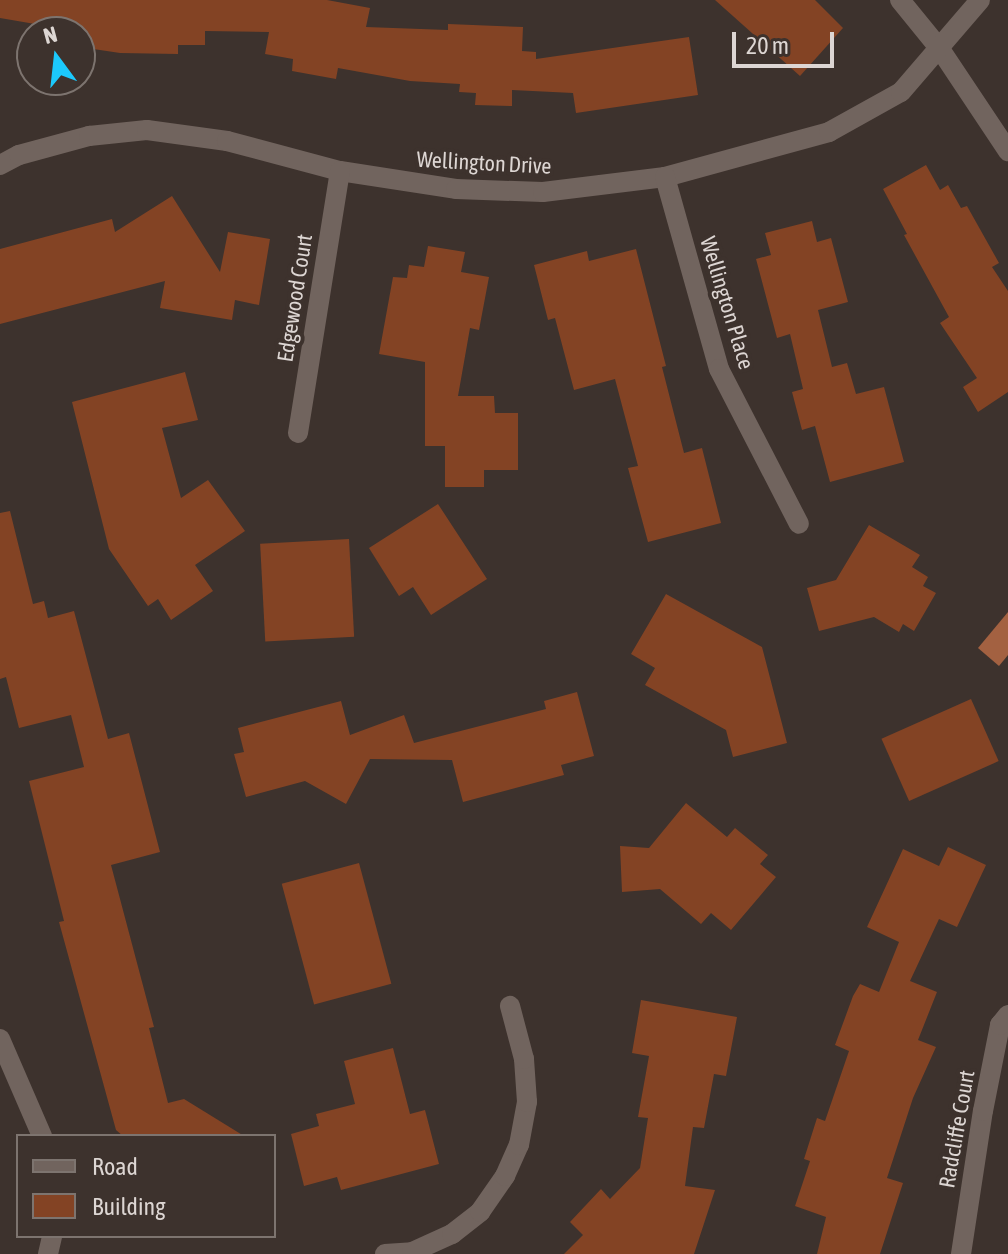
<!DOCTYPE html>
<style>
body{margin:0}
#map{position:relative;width:1008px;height:1254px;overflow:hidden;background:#3d322d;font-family:"Asap Condensed",sans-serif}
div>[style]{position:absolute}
.water>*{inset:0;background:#a36141}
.building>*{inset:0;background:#834324;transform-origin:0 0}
.minor>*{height:20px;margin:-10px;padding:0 10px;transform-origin:10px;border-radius:10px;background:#71645e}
span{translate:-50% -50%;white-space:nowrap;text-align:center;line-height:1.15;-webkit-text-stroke:8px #3d322d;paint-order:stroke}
.street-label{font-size:22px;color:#ddd6d3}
.legend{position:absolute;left:16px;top:1134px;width:260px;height:104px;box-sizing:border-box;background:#3d322d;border:2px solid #7d746f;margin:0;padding:10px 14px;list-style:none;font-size:24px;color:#ddd6d3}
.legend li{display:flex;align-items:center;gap:16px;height:40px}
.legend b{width:40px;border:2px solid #7d746f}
.north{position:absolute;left:16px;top:16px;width:80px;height:80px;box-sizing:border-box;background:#3d322d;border:2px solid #7d746f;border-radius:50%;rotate:345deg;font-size:22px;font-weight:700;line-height:32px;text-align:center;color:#ddd6d3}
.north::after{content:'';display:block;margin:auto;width:28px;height:36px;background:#1cc9fc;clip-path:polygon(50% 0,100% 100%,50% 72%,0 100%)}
.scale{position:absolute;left:732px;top:32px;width:102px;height:36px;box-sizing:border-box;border:4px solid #ddd6d3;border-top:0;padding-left:10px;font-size:24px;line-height:28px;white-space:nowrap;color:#ddd6d3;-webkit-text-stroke:6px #3d322d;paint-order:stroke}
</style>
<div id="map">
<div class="water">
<div style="clip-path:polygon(1008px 612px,1008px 655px,999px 666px,978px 648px)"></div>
</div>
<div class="building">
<div style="clip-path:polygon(0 0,327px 0,370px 8px,366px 27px,448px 30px,448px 24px,523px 27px,522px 51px,536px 52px,536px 59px,689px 37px,698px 95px,576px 113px,573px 93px,512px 90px,512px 106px,475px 105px,476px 93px,459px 92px,460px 84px,410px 81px,338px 68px,336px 79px,292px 71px,293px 59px,265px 54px,269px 32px,205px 31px,205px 45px,178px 45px,178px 54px,120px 53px,80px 47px,80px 32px,34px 32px,35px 24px,0 18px)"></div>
<div style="clip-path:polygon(715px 0,815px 0,843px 28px,800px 76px)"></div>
<div style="clip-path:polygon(926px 165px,940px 190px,948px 185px,961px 208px,967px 206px,999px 263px,992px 267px,1008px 291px,1008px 392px,978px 412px,963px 387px,977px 378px,940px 323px,949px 317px,904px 235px,907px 234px,883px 189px)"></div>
<div style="clip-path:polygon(172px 196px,220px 272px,228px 232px,270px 239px,259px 305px,235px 300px,232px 320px,160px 308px,165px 281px,0 324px,0 249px,112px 219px,115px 232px)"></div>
<div style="clip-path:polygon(812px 221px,817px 242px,831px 238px,848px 302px,818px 310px,832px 367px,847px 363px,856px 394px,884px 387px,904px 462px,830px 482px,815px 426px,802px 430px,792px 392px,803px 389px,790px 334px,777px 338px,756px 259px,771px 255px,765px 233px)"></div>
<div style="clip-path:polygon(428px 246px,465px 252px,461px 272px,489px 277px,479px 330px,470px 328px,458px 396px,494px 396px,495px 413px,518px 413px,518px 470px,484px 470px,484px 487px,445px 487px,445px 446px,425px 446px,425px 362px,379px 354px,393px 277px,407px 278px,409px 265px,424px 267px)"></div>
<div style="clip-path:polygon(636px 249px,666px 366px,662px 367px,684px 453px,702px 448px,721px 523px,648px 542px,628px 468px,638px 466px,615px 379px,574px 390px,555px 318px,548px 320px,534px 265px,587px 251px,589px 261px)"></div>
<div style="clip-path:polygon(185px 372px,198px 420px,162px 428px,181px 498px,208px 480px,245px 531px,195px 565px,213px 591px,171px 620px,158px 599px,148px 606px,109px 549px,72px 402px)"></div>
<div style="clip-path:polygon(438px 504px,487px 579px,431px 615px,413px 587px,399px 596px,369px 548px)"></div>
<div style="clip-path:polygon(10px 511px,33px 604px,44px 601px,48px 618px,74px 611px,108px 739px,129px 733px,160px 852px,111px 865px,154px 1027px,149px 1028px,168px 1103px,184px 1099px,244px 1136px,123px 1136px,116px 1130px,59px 922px,64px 921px,29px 781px,84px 767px,71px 715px,19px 728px,6px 677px,0 679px,0 513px)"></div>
<div style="clip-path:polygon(869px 525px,920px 555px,912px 567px,928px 577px,923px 586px,936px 593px,914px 631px,903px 624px,899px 632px,874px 617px,819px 631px,807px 588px,836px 580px)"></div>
<div style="left:349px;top:539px;width:98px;height:89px;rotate:87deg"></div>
<div style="clip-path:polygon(666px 594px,762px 647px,787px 743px,733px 757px,726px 730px,645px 685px,655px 668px,631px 654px)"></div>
<div style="clip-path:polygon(577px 692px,594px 756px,561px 765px,564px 775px,463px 802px,452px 760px,370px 759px,346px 804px,305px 781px,246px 797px,234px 754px,244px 752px,238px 728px,341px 701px,350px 735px,404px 715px,414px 743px,546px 709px,544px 701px)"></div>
<div style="left:971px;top:699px;width:68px;height:98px;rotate:66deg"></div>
<div style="clip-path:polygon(686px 803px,727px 837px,735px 828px,768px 855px,760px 864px,776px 877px,731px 930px,711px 913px,701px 924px,660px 889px,622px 892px,620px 846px,649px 848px)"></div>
<div style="clip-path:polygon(948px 847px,986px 865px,957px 927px,939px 919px,910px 981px,937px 992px,918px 1040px,936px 1047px,913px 1098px,887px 1178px,903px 1183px,880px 1254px,817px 1254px,826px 1217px,795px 1206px,810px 1161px,804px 1159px,817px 1118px,825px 1121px,849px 1051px,835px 1045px,853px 996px,860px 984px,879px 992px,899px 942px,867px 927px,903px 849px,939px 866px)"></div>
<div style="left:359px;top:863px;width:125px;height:80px;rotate:75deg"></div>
<div style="clip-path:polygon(641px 1000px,737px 1017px,726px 1076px,714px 1074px,704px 1128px,693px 1127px,685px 1186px,715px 1190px,694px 1254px,564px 1254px,583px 1235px,570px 1222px,601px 1189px,610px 1199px,640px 1168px,648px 1118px,638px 1117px,649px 1056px,632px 1053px)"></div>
<div style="clip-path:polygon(393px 1048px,410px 1114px,425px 1110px,439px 1164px,341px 1190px,337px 1177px,304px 1186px,291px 1134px,319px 1126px,316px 1114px,355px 1104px,344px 1061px)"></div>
</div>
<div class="minor">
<div style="left:900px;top:0;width:63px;rotate:50.8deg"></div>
<div style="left:940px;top:49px;width:123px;rotate:56.3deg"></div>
<div style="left:0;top:165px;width:21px;rotate:-28deg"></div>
<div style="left:19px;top:155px;width:73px;rotate:-15.2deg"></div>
<div style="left:89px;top:136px;width:58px;rotate:-5.9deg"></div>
<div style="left:147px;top:130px;width:81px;rotate:7.8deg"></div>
<div style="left:227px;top:141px;width:117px;rotate:14.9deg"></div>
<div style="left:340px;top:171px;width:117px;rotate:8.8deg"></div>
<div style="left:456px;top:189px;width:87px;rotate:2deg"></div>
<div style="left:543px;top:192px;width:123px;rotate:-7deg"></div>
<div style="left:665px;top:177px;width:170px;rotate:-15.3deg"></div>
<div style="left:829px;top:132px;width:82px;rotate:-29.1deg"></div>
<div style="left:901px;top:92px;width:121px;rotate:-49.3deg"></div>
<div style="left:665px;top:177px;width:199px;rotate:74.3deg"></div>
<div style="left:719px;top:369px;width:174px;rotate:62.7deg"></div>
<div style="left:298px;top:433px;width:265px;rotate:-80.9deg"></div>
<div style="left:0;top:1039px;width:106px;rotate:66.6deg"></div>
<div style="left:48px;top:1254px;width:18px;rotate:-77deg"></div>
<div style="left:385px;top:1254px;width:27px;rotate:-4deg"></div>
<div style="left:412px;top:1252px;width:44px;rotate:-24.2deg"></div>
<div style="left:452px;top:1234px;width:36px;rotate:-38deg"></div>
<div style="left:480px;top:1212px;width:44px;rotate:-55.2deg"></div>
<div style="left:505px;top:1176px;width:34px;rotate:-66deg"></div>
<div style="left:519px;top:1145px;width:44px;rotate:-79.5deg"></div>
<div style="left:527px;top:1102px;width:43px;rotate:-94deg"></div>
<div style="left:524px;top:1059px;width:55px;rotate:-104.8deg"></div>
<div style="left:961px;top:1254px;width:145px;rotate:-81.3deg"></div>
<div style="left:983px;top:1111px;width:88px;rotate:-78.8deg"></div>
<div style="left:1000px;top:1025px;width:13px;rotate:-51deg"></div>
</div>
<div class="street-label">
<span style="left:484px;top:163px;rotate:3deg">Wellington Drive</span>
<span style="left:295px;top:298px;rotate:-81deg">Edgewood Court</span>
<span style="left:727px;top:303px;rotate:73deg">Wellington Place</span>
<span style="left:957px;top:1129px;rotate:-80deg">Radcliffe Court</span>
</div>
<ul class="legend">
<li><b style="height:10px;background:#71645e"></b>Road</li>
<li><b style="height:22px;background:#834324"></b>Building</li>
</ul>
<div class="north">N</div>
<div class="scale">20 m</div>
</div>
